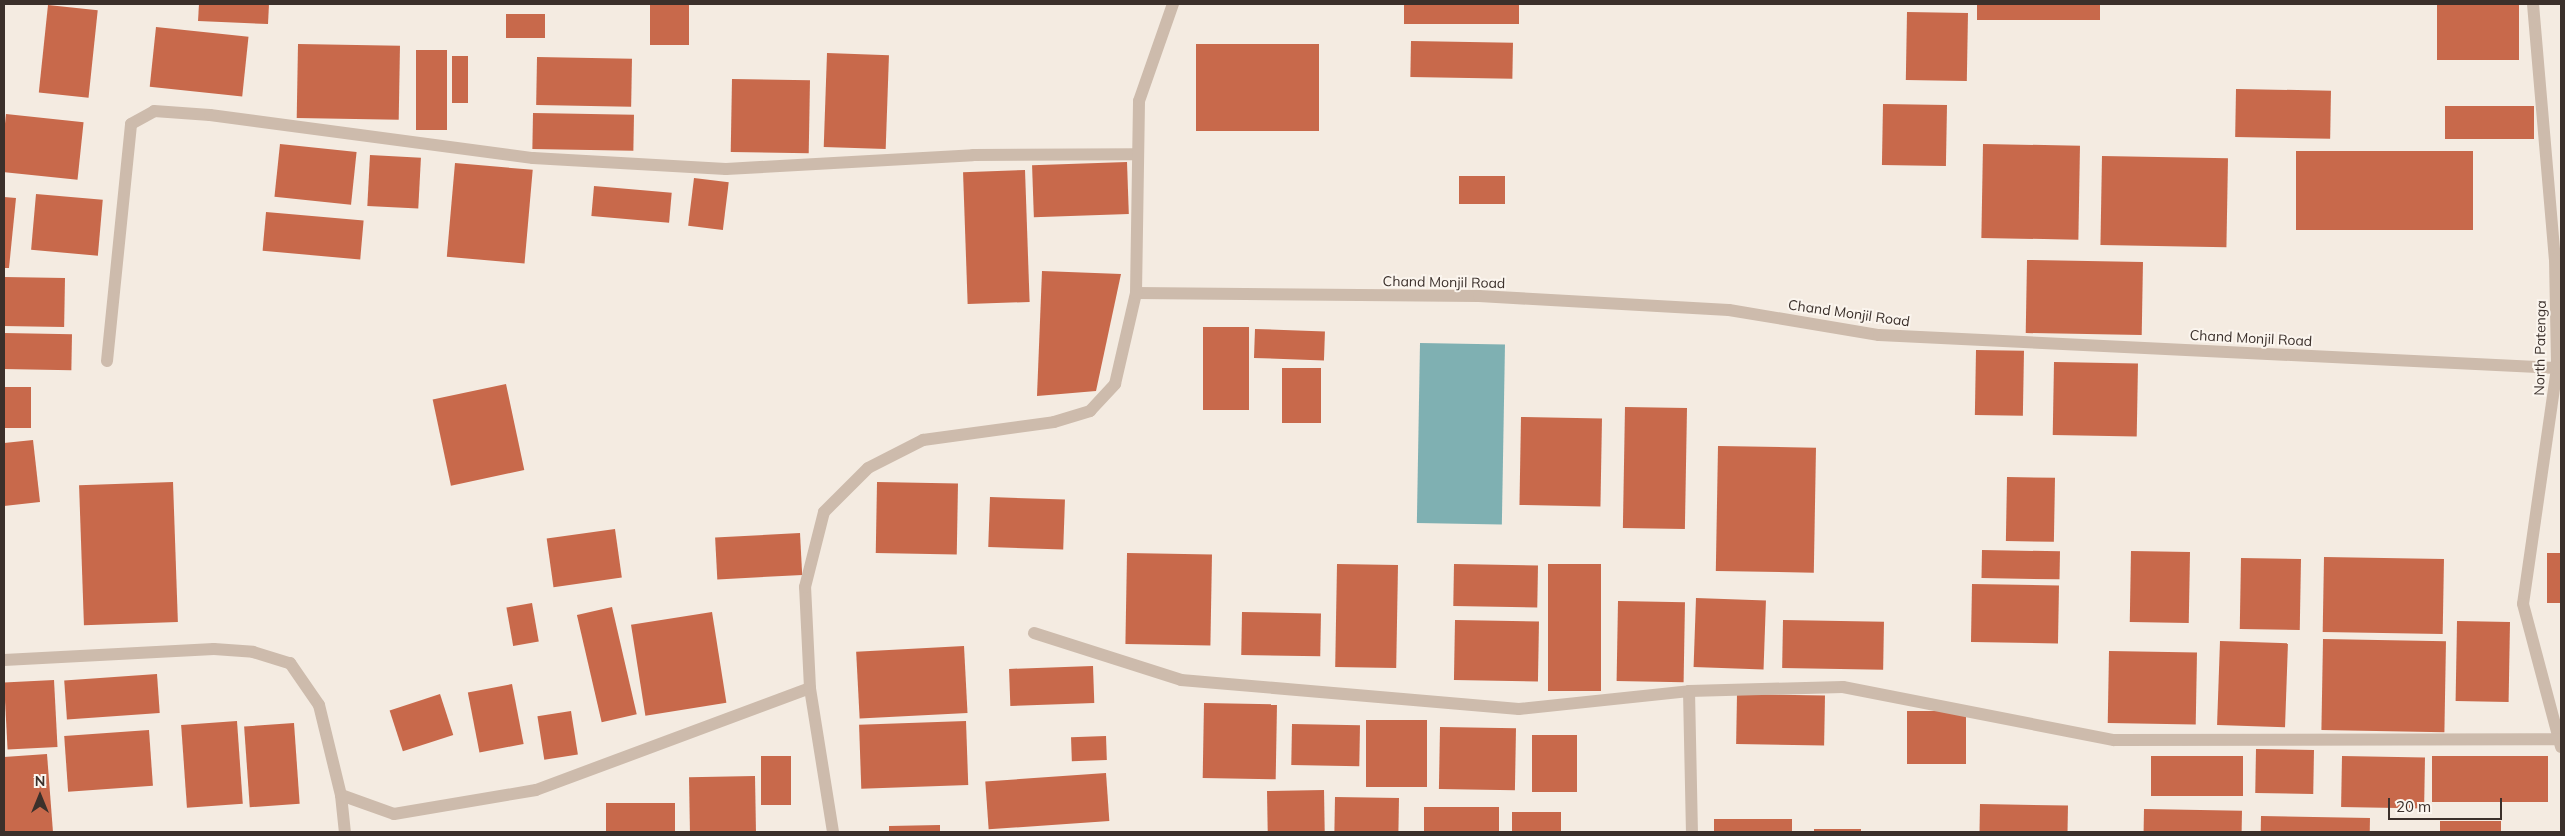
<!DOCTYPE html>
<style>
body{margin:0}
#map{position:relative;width:2565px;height:836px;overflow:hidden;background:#f4ebe1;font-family:Mulish,sans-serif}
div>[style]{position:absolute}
.water>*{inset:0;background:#7fb0b2;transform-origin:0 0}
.building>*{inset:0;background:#c8694b;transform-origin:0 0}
.minor>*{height:12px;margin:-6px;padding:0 6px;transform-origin:6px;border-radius:6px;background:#cdbbac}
span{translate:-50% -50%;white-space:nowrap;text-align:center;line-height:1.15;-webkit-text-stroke:4px #fbf5ee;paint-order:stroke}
.street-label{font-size:14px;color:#3b302b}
.frame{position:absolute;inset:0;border:5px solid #3b302b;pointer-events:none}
.north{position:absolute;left:15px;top:771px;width:50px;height:50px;-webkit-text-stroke:4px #fbf5ee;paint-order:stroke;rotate:0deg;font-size:14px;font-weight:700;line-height:20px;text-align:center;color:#3b302b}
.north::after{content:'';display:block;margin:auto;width:18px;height:22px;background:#3b302b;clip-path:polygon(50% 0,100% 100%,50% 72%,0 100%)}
.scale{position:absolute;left:2388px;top:798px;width:114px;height:22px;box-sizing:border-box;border:2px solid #3b302b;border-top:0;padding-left:6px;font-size:15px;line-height:18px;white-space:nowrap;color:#3b302b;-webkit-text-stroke:4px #fbf5ee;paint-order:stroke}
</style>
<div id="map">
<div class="water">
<div style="left:1420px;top:343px;width:85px;height:180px;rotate:1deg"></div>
</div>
<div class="building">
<div style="clip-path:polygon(199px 4px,269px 4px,268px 24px,198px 21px)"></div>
<div style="left:650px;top:4px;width:39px;height:41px"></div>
<div style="left:1404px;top:4px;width:115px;height:20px"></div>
<div style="left:1977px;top:4px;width:123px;height:16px"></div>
<div style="left:2437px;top:4px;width:82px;height:56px"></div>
<div style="left:48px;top:5px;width:50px;height:88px;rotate:6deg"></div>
<div style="left:1907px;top:12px;width:61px;height:68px;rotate:1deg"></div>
<div style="left:506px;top:14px;width:39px;height:24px"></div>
<div style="left:156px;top:27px;width:93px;height:60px;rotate:6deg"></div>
<div style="left:1411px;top:41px;width:102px;height:36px;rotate:1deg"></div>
<div style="left:298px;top:44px;width:102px;height:74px;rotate:1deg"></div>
<div style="left:1196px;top:44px;width:123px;height:87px"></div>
<div style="left:416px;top:50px;width:31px;height:80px"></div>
<div style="left:827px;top:53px;width:62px;height:94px;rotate:2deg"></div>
<div style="left:452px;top:56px;width:16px;height:47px"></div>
<div style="left:537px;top:57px;width:95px;height:48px;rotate:1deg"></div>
<div style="left:732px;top:79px;width:78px;height:73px;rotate:1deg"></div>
<div style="left:2236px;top:89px;width:95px;height:48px;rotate:1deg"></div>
<div style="left:1883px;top:104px;width:64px;height:61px;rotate:1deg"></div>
<div style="left:2445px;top:106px;width:89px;height:33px"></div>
<div style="left:533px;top:113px;width:101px;height:36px;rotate:1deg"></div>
<div style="left:6px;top:114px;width:78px;height:58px;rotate:6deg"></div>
<div style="left:280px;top:144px;width:77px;height:53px;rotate:6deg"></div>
<div style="left:1983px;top:144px;width:97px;height:94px;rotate:1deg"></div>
<div style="left:2296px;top:151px;width:177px;height:79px"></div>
<div style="left:370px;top:155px;width:51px;height:51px;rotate:3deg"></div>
<div style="left:2102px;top:156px;width:126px;height:89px;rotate:1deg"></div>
<div style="left:1127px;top:162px;width:52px;height:95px;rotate:88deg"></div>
<div style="left:455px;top:163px;width:78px;height:94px;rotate:5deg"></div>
<div style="left:1025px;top:170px;width:132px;height:62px;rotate:88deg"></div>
<div style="left:1459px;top:176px;width:46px;height:28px"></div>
<div style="left:694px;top:178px;width:35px;height:48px;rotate:7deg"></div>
<div style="left:594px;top:186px;width:78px;height:30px;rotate:5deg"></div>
<div style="left:36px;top:194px;width:67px;height:56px;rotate:5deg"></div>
<div style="clip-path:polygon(4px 197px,16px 198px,9px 268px,4px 268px)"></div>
<div style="left:266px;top:212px;width:98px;height:39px;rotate:5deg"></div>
<div style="left:2027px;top:260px;width:116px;height:73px;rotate:1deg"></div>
<div style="clip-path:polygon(1042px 271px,1121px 274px,1096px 391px,1037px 396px)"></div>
<div style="left:4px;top:277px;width:61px;height:49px;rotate:1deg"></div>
<div style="left:1203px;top:327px;width:46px;height:83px"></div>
<div style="left:1255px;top:329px;width:70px;height:29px;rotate:2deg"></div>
<div style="left:4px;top:333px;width:68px;height:36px;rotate:1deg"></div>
<div style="left:1976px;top:350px;width:48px;height:65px;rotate:1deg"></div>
<div style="left:2054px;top:362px;width:84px;height:73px;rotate:1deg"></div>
<div style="left:1282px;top:368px;width:39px;height:55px"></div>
<div style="left:506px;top:384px;width:88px;height:75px;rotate:78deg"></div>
<div style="left:4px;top:387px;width:27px;height:41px"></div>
<div style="left:1625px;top:407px;width:62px;height:121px;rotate:1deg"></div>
<div style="left:1521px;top:417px;width:81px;height:88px;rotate:1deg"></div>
<div style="clip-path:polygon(33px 440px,40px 502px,4px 506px,4px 443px)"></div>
<div style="left:1718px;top:446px;width:98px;height:125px;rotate:1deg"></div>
<div style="left:2007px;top:477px;width:48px;height:64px;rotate:1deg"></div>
<div style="left:173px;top:482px;width:140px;height:94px;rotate:88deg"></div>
<div style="left:877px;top:482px;width:81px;height:71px;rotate:1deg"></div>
<div style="left:990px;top:497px;width:75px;height:50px;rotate:2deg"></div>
<div style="left:615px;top:529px;width:49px;height:69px;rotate:82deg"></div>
<div style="left:800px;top:533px;width:42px;height:85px;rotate:87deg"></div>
<div style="left:1982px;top:550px;width:78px;height:28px;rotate:1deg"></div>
<div style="left:2131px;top:551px;width:59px;height:71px;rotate:1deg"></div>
<div style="left:1127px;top:553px;width:85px;height:91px;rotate:1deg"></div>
<div style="left:2547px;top:553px;width:14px;height:50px"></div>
<div style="left:2324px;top:557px;width:120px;height:75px;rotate:1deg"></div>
<div style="left:2241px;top:558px;width:60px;height:71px;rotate:1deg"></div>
<div style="left:1337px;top:564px;width:61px;height:103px;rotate:1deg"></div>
<div style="left:1454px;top:564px;width:84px;height:42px;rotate:1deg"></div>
<div style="left:1548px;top:564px;width:53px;height:127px"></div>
<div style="left:1972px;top:584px;width:87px;height:58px;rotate:1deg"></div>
<div style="left:1696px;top:598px;width:70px;height:69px;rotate:2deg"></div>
<div style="left:1618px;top:601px;width:67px;height:80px;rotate:1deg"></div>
<div style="left:532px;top:603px;width:39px;height:26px;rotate:80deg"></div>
<div style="left:612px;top:607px;width:110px;height:36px;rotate:77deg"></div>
<div style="left:712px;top:612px;width:92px;height:82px;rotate:81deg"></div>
<div style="left:1242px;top:612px;width:79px;height:43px;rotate:1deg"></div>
<div style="left:1455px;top:620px;width:84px;height:60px;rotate:1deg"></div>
<div style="left:1783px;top:620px;width:101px;height:48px;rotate:1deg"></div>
<div style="left:2457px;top:621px;width:53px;height:80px;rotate:1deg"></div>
<div style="left:2323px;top:639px;width:123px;height:91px;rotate:1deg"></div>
<div style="left:2220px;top:641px;width:68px;height:84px;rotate:2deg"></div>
<div style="left:964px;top:646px;width:67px;height:108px;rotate:87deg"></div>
<div style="left:2109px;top:651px;width:88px;height:72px;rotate:1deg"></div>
<div style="left:1093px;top:666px;width:37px;height:84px;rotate:88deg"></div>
<div style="left:157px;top:674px;width:39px;height:93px;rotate:86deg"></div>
<div style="left:54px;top:680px;width:67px;height:50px;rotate:87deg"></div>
<div style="left:512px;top:684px;width:61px;height:45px;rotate:79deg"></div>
<div style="left:440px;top:694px;width:43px;height:53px;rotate:72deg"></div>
<div style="left:1737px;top:694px;width:88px;height:50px;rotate:1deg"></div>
<div style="left:1204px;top:703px;width:73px;height:75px;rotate:1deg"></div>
<div style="left:571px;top:711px;width:44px;height:34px;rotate:81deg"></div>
<div style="left:1907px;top:711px;width:59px;height:53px"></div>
<div style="left:1366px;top:720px;width:61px;height:67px"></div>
<div style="left:237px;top:721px;width:83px;height:56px;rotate:86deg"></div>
<div style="left:966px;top:721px;width:64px;height:107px;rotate:88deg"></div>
<div style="left:294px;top:723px;width:81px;height:50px;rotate:86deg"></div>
<div style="left:1292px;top:724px;width:68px;height:41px;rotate:1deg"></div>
<div style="left:1440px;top:727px;width:76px;height:62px;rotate:1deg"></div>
<div style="left:149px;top:730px;width:56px;height:85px;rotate:86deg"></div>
<div style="left:1532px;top:735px;width:45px;height:57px"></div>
<div style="left:1106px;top:736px;width:24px;height:35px;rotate:88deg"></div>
<div style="left:2256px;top:749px;width:58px;height:44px;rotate:1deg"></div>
<div style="clip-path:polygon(47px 754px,53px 832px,4px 832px,4px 757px)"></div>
<div style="left:761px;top:756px;width:30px;height:49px"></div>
<div style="left:2151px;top:756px;width:92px;height:40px"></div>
<div style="left:2342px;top:756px;width:83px;height:51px;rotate:1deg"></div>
<div style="left:2432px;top:756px;width:116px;height:46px"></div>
<div style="left:1106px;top:773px;width:48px;height:121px;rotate:86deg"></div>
<div style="left:755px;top:776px;width:56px;height:66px;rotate:89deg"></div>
<div style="left:1324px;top:790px;width:42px;height:57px;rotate:89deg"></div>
<div style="left:1335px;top:797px;width:64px;height:35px;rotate:1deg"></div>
<div style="left:675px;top:803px;width:29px;height:69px;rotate:90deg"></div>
<div style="left:1980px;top:804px;width:88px;height:28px;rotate:1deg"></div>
<div style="left:1424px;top:807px;width:75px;height:25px"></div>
<div style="left:2144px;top:809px;width:98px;height:23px;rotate:1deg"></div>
<div style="left:1512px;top:812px;width:49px;height:20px"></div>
<div style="left:2261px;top:816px;width:109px;height:16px;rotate:1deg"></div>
<div style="left:1714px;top:819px;width:78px;height:13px"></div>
<div style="left:2440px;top:821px;width:61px;height:11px"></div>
<div style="clip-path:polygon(940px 825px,940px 832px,889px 832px,889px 826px)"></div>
<div style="left:1814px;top:829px;width:47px;height:3px"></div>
</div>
<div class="minor">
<div style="left:2533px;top:4px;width:256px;rotate:85.1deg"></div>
<div style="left:2555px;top:259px;width:109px;rotate:88.9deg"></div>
<div style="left:2557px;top:368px;width:238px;rotate:98.2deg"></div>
<div style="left:2523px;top:604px;width:148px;rotate:75.1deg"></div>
<div style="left:1136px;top:293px;width:343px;rotate:0.5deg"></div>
<div style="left:1479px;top:296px;width:250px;rotate:3.2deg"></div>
<div style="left:1729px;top:310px;width:152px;rotate:9.5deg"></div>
<div style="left:1879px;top:335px;width:679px;rotate:2.79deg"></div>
<div style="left:107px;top:361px;width:238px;rotate:-84.2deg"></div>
<div style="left:131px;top:124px;width:26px;rotate:-29deg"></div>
<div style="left:154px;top:111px;width:56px;rotate:4.1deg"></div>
<div style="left:210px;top:115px;width:326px;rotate:7.6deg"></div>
<div style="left:533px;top:158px;width:193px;rotate:3.3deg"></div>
<div style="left:726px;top:169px;width:247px;rotate:-3.2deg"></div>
<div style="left:973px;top:155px;width:164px;rotate:-0.3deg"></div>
<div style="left:1034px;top:633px;width:154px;rotate:17.7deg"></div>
<div style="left:1181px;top:680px;width:339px;rotate:4.9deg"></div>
<div style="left:1519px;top:709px;width:171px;rotate:-6deg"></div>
<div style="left:1689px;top:691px;width:154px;rotate:-1.5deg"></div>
<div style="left:1843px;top:687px;width:276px;rotate:11.1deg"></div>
<div style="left:2114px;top:740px;width:445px;rotate:-0.1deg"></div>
<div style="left:4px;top:660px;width:210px;rotate:-3deg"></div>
<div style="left:214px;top:649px;width:39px;rotate:4deg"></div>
<div style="left:253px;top:652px;width:39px;rotate:17deg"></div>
<div style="left:290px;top:663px;width:51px;rotate:55.4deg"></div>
<div style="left:319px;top:705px;width:93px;rotate:76.3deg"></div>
<div style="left:341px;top:795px;width:37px;rotate:84deg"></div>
<div style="left:1689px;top:691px;width:141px;rotate:88.8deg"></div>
<div style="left:341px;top:795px;width:56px;rotate:19.7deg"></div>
<div style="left:394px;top:814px;width:144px;rotate:-9.6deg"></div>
<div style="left:536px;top:790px;width:292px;rotate:-20.4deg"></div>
<div style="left:833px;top:832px;width:146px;rotate:-99.1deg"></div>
<div style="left:810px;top:688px;width:101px;rotate:-92.8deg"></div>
<div style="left:805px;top:587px;width:77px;rotate:-75.8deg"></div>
<div style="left:824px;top:512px;width:62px;rotate:-45deg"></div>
<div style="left:868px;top:468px;width:62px;rotate:-27deg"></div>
<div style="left:923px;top:440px;width:132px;rotate:-7.8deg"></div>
<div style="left:1054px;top:422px;width:38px;rotate:-17deg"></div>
<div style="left:1090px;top:411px;width:37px;rotate:-47deg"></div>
<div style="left:1115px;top:384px;width:93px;rotate:-77deg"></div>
<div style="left:1136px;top:293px;width:192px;rotate:-89.1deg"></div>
<div style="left:1139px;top:101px;width:103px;rotate:-70.7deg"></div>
</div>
<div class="street-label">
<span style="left:1444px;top:282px;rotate:1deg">Chand Monjil Road</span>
<span style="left:1849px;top:313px;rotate:8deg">Chand Monjil Road</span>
<span style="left:2251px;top:338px;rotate:3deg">Chand Monjil Road</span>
<span style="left:2540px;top:348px;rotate:-89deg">North Patenga</span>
</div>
<div class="frame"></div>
<div class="north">N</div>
<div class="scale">20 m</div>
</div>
